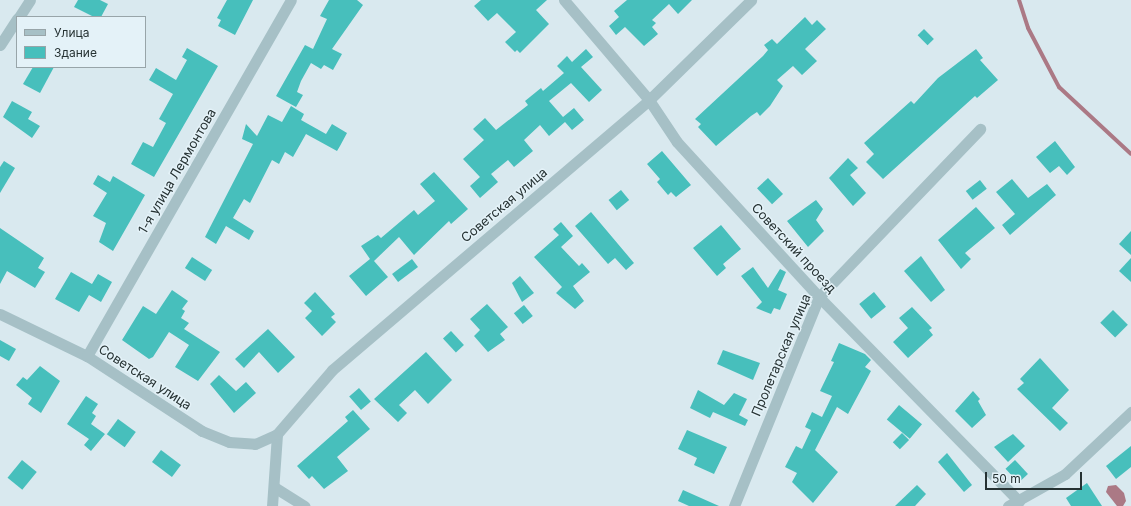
<!DOCTYPE html>
<meta charset="utf-8">
<style>
body{margin:0}
#map{position:relative;width:1131px;height:506px;overflow:hidden;background:#d9e9ef;font-family:Inter,sans-serif}
div>[style]{position:absolute}
.water>*{inset:0;background:#ab7985}
.stream>*{height:4px;margin:-2px;padding:0 2px;transform-origin:2px;border-radius:2px;background:#ab7985}
.building>*{inset:0;background:#47bfbc;transform-origin:0 0}
.minor>*{height:11px;margin:-5.5px;padding:0 5.5px;transform-origin:5.5px;border-radius:5.5px;background:#a6c0c6}
.tertiary>*{height:11px;margin:-5.5px;padding:0 5.5px;transform-origin:5.5px;border-radius:5.5px;background:#a6c0c6}
span{translate:-50% -50%;white-space:nowrap;text-align:center;line-height:1.15;-webkit-text-stroke:3px #e4f2f8;paint-order:stroke}
.street-label{font-size:13px;color:#263233}
.legend{position:absolute;left:16px;top:16px;width:130px;height:52px;box-sizing:border-box;background:#e4f2f8;border:1px solid #98a5a9;margin:0;padding:5px 7px;list-style:none;font-size:12px;color:#263233}
.legend li{display:flex;align-items:center;gap:8px;height:20px}
.legend b{width:20px;border:1px solid #98a5a9}
.scale{position:absolute;left:985px;top:472px;width:97px;height:18px;box-sizing:border-box;border:2px solid #263233;border-top:0;padding-left:5px;font-size:12px;line-height:14px;white-space:nowrap;color:#263233;-webkit-text-stroke:3px #e4f2f8;paint-order:stroke}
</style>
<div id="map">
<div class="water">
<div style="clip-path:polygon(1116px 485px,1124px 493px,1126px 501px,1123px 506px,1117px 506px,1106px 492px,1108px 486px)"></div>
</div>
<div class="stream">
<div style="left:1019px;top:0;width:29px;rotate:72deg"></div>
<div style="left:1028px;top:28px;width:67px;rotate:62.3deg"></div>
<div style="left:1059px;top:87px;width:98px;rotate:42.9deg"></div>
</div>
<div class="building">
<div style="clip-path:polygon(78px 0,100px 0,108px 4px,101px 17px,94px 17px,74px 7px)"></div>
<div style="clip-path:polygon(227px 0,253px 0,235px 35px,218px 26px,221px 20px,217px 18px)"></div>
<div style="clip-path:polygon(329px 0,357px 0,363px 5px,332px 49px,342px 54px,333px 70px,324px 65px,321px 69px,311px 63px,301px 81px,297px 92px,303px 95px,296px 107px,276px 96px,305px 45px,313px 49px,327px 19px,320px 16px)"></div>
<div style="clip-path:polygon(481px 0,547px 0,536px 10px,549px 24px,520px 53px,517px 50px,515px 52px,505px 42px,516px 32px,497px 13px,488px 21px,474px 6px)"></div>
<div style="clip-path:polygon(627px 0,692px 0,678px 14px,669px 4px,652px 20px,656px 23px,652px 27px,658px 34px,644px 46px,625px 27px,616px 35px,609px 26px,619px 17px,614px 11px)"></div>
<div style="clip-path:polygon(805px 17px,812px 25px,817px 20px,826px 29px,805px 49px,817px 61px,802px 75px,793px 66px,777px 80px,783px 86px,770px 106px,760px 116px,757px 112px,751px 116px,716px 146px,698px 127px,701px 124px,695px 119px,763px 56px,768px 50px,764px 45px,772px 39px,777px 44px)"></div>
<div style="left:924px;top:29px;width:14px;height:9px;rotate:45deg"></div>
<div style="clip-path:polygon(187px 48px,218px 66px,154px 177px,131px 164px,143px 142px,153px 147px,166px 123px,159px 119px,173px 94px,149px 80px,156px 68px,176px 80px,187px 60px,182px 57px)"></div>
<div style="clip-path:polygon(586px 49px,593px 57px,581px 67px,602px 90px,589px 102px,571px 83px,549px 101px,563px 117px,574px 108px,584px 120px,572px 130px,565px 122px,549px 136px,540px 125px,524px 140px,533px 151px,514px 167px,508px 160px,491px 174px,498px 182px,480px 198px,470px 186px,480px 177px,463px 159px,484px 140px,473px 129px,485px 118px,496px 130px,528px 105px,525px 101px,541px 88px,543px 91px,564px 73px,557px 66px,567px 56px,572px 62px)"></div>
<div style="clip-path:polygon(976px 49px,983px 58px,980px 60px,998px 80px,977px 98px,975px 96px,883px 179px,866px 162px,874px 154px,864px 143px,911px 101px,914px 104px,938px 78px)"></div>
<div style="clip-path:polygon(33px 67px,54px 67px,40px 93px,23px 84px)"></div>
<div style="clip-path:polygon(12px 101px,32px 112px,28px 119px,40px 126px,32px 138px,3px 117px)"></div>
<div style="clip-path:polygon(291px 106px,304px 114px,301px 120px,326px 134px,332px 124px,347px 133px,340px 146px,337px 151px,306px 134px,293px 157px,285px 152px,279px 164px,272px 160px,250px 203px,244px 199px,233px 218px,254px 231px,249px 240px,226px 226px,216px 244px,205px 237px,253px 144px,242px 139px,246px 124px,257px 136px,268px 115px,282px 122px)"></div>
<div style="clip-path:polygon(1055px 141px,1075px 167px,1067px 175px,1059px 166px,1050px 173px,1036px 157px)"></div>
<div style="clip-path:polygon(662px 151px,691px 185px,676px 197px,671px 192px,668px 195px,657px 182px,660px 179px,647px 164px)"></div>
<div style="clip-path:polygon(848px 158px,858px 168px,850px 175px,866px 193px,853px 206px,829px 178px)"></div>
<div style="clip-path:polygon(4px 161px,15px 168px,0 193px,0 167px)"></div>
<div style="clip-path:polygon(434px 172px,468px 209px,451px 224px,449px 221px,414px 255px,399px 237px,374px 261px,388px 277px,366px 296px,349px 276px,370px 259px,361px 246px,378px 235px,381px 238px,414px 210px,418px 215px,435px 201px,420px 184px)"></div>
<div style="clip-path:polygon(98px 175px,110px 182px,113px 176px,145px 195px,113px 251px,99px 242px,106px 223px,93px 216px,107px 193px,93px 184px)"></div>
<div style="left:768px;top:178px;width:22px;height:15px;rotate:47deg"></div>
<div style="clip-path:polygon(1012px 179px,1028px 198px,1047px 184px,1056px 195px,1010px 235px,1002px 225px,1015px 214px,996px 192px)"></div>
<div style="left:980px;top:180px;width:11px;height:18px;rotate:52deg"></div>
<div style="left:621px;top:190px;width:13px;height:16px;rotate:51deg"></div>
<div style="clip-path:polygon(816px 200px,823px 209px,816px 220px,824px 231px,808px 247px,787px 221px)"></div>
<div style="clip-path:polygon(976px 207px,995px 228px,965px 253px,971px 259px,961px 269px,938px 240px)"></div>
<div style="clip-path:polygon(591px 212px,634px 263px,626px 270px,615px 258px,608px 264px,575px 226px)"></div>
<div style="clip-path:polygon(561px 222px,573px 236px,561px 247px,579px 266px,582px 263px,590px 272px,573px 286px,584px 301px,575px 309px,556px 293px,562px 287px,534px 257px,559px 235px,553px 229px)"></div>
<div style="clip-path:polygon(721px 225px,741px 249px,723px 264px,726px 268px,717px 276px,693px 248px)"></div>
<div style="clip-path:polygon(0 228px,44px 258px,38px 268px,45px 272px,35px 288px,7px 271px,0 284px)"></div>
<div style="clip-path:polygon(1131px 231px,1131px 255px,1119px 244px)"></div>
<div style="clip-path:polygon(921px 256px,945px 290px,931px 302px,904px 271px)"></div>
<div style="left:192px;top:257px;width:24px;height:13px;rotate:33deg"></div>
<div style="clip-path:polygon(1131px 258px,1131px 282px,1119px 271px)"></div>
<div style="left:412px;top:259px;width:10px;height:25px;rotate:53deg"></div>
<div style="clip-path:polygon(753px 267px,768px 288px,780px 269px,786px 272px,778px 290px,787px 294px,780px 310px,774px 308px,771px 314px,756px 308px,762px 302px,741px 276px)"></div>
<div style="clip-path:polygon(71px 272px,92px 284px,98px 274px,112px 282px,101px 302px,89px 295px,79px 312px,55px 299px)"></div>
<div style="clip-path:polygon(520px 276px,534px 293px,522px 302px,512px 283px)"></div>
<div style="clip-path:polygon(172px 290px,188px 301px,182px 309px,185px 311px,181px 318px,189px 323px,184px 329px,220px 352px,198px 381px,175px 367px,189px 345px,169px 332px,153px 357px,149px 359px,122px 340px,143px 306px,156px 314px)"></div>
<div style="clip-path:polygon(315px 292px,335px 314px,331px 317px,336px 322px,322px 336px,305px 318px,312px 311px,304px 303px)"></div>
<div style="left:874px;top:292px;width:19px;height:19px;rotate:51deg"></div>
<div style="clip-path:polygon(487px 304px,508px 327px,500px 334px,505px 340px,488px 352px,474px 336px,480px 330px,470px 319px)"></div>
<div style="left:524px;top:305px;width:14px;height:13px;rotate:51deg"></div>
<div style="clip-path:polygon(912px 307px,932px 328px,929px 330px,933px 335px,908px 358px,893px 342px,908px 328px,899px 318px)"></div>
<div style="left:1113px;top:310px;width:21px;height:18px;rotate:45deg"></div>
<div style="clip-path:polygon(268px 329px,295px 357px,278px 373px,259px 352px,244px 368px,235px 359px)"></div>
<div style="left:451px;top:331px;width:19px;height:11px;rotate:47deg"></div>
<div style="clip-path:polygon(0 340px,16px 349px,9px 361px,0 356px)"></div>
<div style="clip-path:polygon(839px 343px,865px 354px,871px 360px,865px 367px,871px 371px,848px 414px,837px 407px,815px 450px,838px 472px,813px 503px,792px 482px,797px 473px,785px 467px,796px 446px,802px 449px,811px 430px,805px 427px,812px 412px,822px 417px,832px 396px,820px 391px,834px 362px,831px 361px)"></div>
<div style="clip-path:polygon(723px 350px,760px 363px,753px 380px,717px 364px)"></div>
<div style="clip-path:polygon(426px 352px,452px 380px,428px 404px,415px 390px,399px 405px,407px 413px,398px 422px,374px 399px)"></div>
<div style="clip-path:polygon(1040px 358px,1069px 390px,1052px 408px,1068px 423px,1060px 431px,1017px 389px,1024px 383px,1020px 379px)"></div>
<div style="clip-path:polygon(40px 366px,60px 381px,41px 413px,28px 404px,32px 398px,16px 385px,23px 377px,27px 380px)"></div>
<div style="clip-path:polygon(219px 375px,236px 391px,246px 382px,256px 393px,234px 413px,210px 384px)"></div>
<div style="left:359px;top:388px;width:18px;height:13px;rotate:49deg"></div>
<div style="clip-path:polygon(698px 390px,724px 405px,734px 393px,747px 399px,739px 415px,748px 420px,745px 426px,713px 412px,710px 418px,690px 408px)"></div>
<div style="clip-path:polygon(973px 391px,980px 399px,978px 401px,986px 415px,972px 428px,955px 411px)"></div>
<div style="clip-path:polygon(86px 396px,98px 404px,92px 413px,96px 416px,91px 424px,105px 434px,91px 451px,84px 445px,89px 439px,67px 424px)"></div>
<div style="left:899px;top:405px;width:30px;height:19px;rotate:40deg"></div>
<div style="clip-path:polygon(353px 410px,370px 429px,337px 457px,348px 471px,324px 489px,312px 476px,309px 479px,297px 466px,348px 421px,345px 417px)"></div>
<div style="left:118px;top:419px;width:22px;height:19px;rotate:36deg"></div>
<div style="clip-path:polygon(687px 430px,727px 447px,714px 474px,694px 465px,697px 458px,678px 449px)"></div>
<div style="left:902px;top:433px;width:10px;height:13px;rotate:45deg"></div>
<div style="clip-path:polygon(1013px 434px,1025px 446px,1008px 462px,994px 447px)"></div>
<div style="clip-path:polygon(1131px 446px,1131px 467px,1116px 479px,1106px 466px)"></div>
<div style="left:161px;top:450px;width:25px;height:15px;rotate:37deg"></div>
<div style="clip-path:polygon(947px 453px,972px 485px,964px 492px,938px 462px)"></div>
<div style="left:22px;top:460px;width:19px;height:23px;rotate:39deg"></div>
<div style="left:1015px;top:460px;width:19px;height:13px;rotate:47deg"></div>
<div style="clip-path:polygon(1087px 483px,1102px 506px,1071px 506px,1066px 498px)"></div>
<div style="clip-path:polygon(917px 485px,926px 494px,915px 506px,895px 506px)"></div>
<div style="clip-path:polygon(683px 490px,719px 506px,689px 506px,678px 501px)"></div>
</div>
<div class="minor">
<div style="left:564px;top:0;width:131px;rotate:49.6deg"></div>
<div style="left:649px;top:100px;width:50px;rotate:56.3deg"></div>
<div style="left:677px;top:142px;width:210px;rotate:47.5deg"></div>
<div style="left:819px;top:297px;width:286px;rotate:45.6deg"></div>
<div style="left:19px;top:17px;width:20px;rotate:-57deg"></div>
<div style="left:0;top:45px;width:31px;rotate:-57deg"></div>
<div style="left:0;top:314px;width:97px;rotate:25.8deg"></div>
<div style="left:87px;top:356px;width:137px;rotate:33.1deg"></div>
<div style="left:202px;top:431px;width:29px;rotate:22deg"></div>
<div style="left:229px;top:442px;width:26px;rotate:4deg"></div>
<div style="left:255px;top:444px;width:24px;rotate:-24deg"></div>
<div style="left:87px;top:356px;width:410px;rotate:-60.2deg"></div>
<div style="left:274px;top:487px;width:36px;rotate:32deg"></div>
<div style="left:734px;top:506px;width:226px;rotate:-67.9deg"></div>
<div style="left:819px;top:297px;width:233px;rotate:-46.2deg"></div>
<div style="left:1008px;top:506px;width:65px;rotate:-29.3deg"></div>
<div style="left:1065px;top:474px;width:91px;rotate:-43.2deg"></div>
</div>
<div class="tertiary">
<div style="left:272px;top:506px;width:72px;rotate:-86deg"></div>
<div style="left:277px;top:434px;width:84px;rotate:-49.3deg"></div>
<div style="left:332px;top:370px;width:416px;rotate:-40.4deg"></div>
<div style="left:649px;top:100px;width:143px;rotate:-44.4deg"></div>
</div>
<div class="street-label">
<span style="left:177px;top:171px;rotate:-60deg">1-я улица Лермонтова</span>
<span style="left:504px;top:205px;rotate:-40deg">Советская улица</span>
<span style="left:794px;top:248px;rotate:47deg">Советский проезд</span>
<span style="left:781px;top:355px;rotate:-67deg">Пролетарская улица</span>
<span style="left:145px;top:377px;rotate:33deg">Советская улица</span>
</div>
<ul class="legend">
<li><b style="height:5px;background:#a6c0c6"></b>Улица</li>
<li><b style="height:11px;background:#47bfbc"></b>Здание</li>
</ul>
<div class="scale">50 m</div>
</div>
